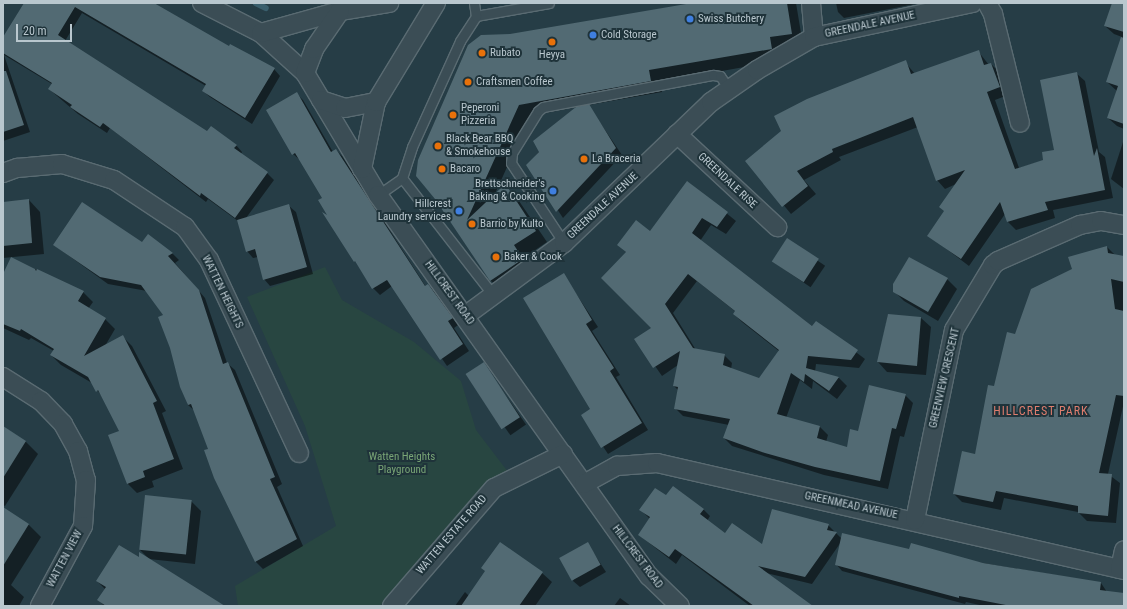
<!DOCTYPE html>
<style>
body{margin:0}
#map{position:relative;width:1127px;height:609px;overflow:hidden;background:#263d46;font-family:"Roboto Condensed",sans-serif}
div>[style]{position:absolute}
.green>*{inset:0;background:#284641}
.shadow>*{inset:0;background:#0007;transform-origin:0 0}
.stream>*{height:5.5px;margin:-2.75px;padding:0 2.75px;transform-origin:2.75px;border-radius:2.75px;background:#3a5f6d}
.building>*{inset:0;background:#526a73;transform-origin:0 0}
.roads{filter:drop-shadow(1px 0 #5a6b72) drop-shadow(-1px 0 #5a6b72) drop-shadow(0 1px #5a6b72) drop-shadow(0 -1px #5a6b72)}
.lane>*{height:9px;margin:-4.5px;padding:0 4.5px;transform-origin:4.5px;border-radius:4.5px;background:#3b4d55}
.street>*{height:18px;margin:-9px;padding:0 9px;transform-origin:9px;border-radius:9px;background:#3b4d55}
.dots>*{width:11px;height:11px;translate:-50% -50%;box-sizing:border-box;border:2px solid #1f333a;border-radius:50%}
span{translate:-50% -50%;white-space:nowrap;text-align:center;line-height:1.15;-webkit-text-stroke:4px #1f333a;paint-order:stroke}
.poi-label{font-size:11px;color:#b9c7ce}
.left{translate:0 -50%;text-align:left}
.right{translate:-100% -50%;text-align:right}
.street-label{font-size:11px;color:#b9c7ce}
.park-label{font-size:11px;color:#79a576}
.neighbourhood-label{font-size:12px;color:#de7d6e;letter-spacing:1px}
.frame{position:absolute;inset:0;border:4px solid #b9c7ce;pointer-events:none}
.scale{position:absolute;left:16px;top:24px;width:56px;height:18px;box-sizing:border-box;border:2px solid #b9c7ce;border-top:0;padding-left:5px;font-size:12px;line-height:14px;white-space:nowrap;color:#b9c7ce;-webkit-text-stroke:3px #1f333a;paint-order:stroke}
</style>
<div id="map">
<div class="green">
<div style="clip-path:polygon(325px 267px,342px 300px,414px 342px,461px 381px,476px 430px,512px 477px,473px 507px,380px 606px,238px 606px,235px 586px,336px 526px,305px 426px,247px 297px)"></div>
</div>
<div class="shadow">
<div style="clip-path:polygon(30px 3px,152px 3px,229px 48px,274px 69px,280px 76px,252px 124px,210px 97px,203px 91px,206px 86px,82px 13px,65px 41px,207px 133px,236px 145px,242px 152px,241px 154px,267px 173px,274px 180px,246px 218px,289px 206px,296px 212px,313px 274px,270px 286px,264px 279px,258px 257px,253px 258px,247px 251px,238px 221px,208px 199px,206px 202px,110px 128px,107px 133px,78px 114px,49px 89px,52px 84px,4px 55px,30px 132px,3px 141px,3px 39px)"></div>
<div style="clip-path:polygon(697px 3px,796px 3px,803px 45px,783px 60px,660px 82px,662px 92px,588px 105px,622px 155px,563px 218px,528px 165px,577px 107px,530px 116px,494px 196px,507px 189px,519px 201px,547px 242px,525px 257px,534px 271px,502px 291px,490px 280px,436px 199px,511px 35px)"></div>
<div style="clip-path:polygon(836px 3px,920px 3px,844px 18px,838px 12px)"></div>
<div style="clip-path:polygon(1113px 3px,1124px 3px,1124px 129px,1117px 126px,1108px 118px,1117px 91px,1107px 82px,1122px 37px,1114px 34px,1105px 26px)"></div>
<div style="clip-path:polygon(978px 51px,989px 65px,991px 64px,999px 72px,1008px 95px,995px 100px,1019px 168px,1045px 160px,1055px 151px,1076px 73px,1085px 81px,1099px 152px,1105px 157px,1113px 198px,1053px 210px,1055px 218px,1016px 230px,1008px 222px,1005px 214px,969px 266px,928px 235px,945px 212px,956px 184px,945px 189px,937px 180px,918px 127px,839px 157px,841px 160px,804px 180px,816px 194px,791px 214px,747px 161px,905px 62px,915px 74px)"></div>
<div style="clip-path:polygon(296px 93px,303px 100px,333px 152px,336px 150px,342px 156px,426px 287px,428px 285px,435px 292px,458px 325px,454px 328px,469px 351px,447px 366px,392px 286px,380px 295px,373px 288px,329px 217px,324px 198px,300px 160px,293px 154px)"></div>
<div style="clip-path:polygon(1124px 139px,1124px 189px,1111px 179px)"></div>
<div style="clip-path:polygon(evenodd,688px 182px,736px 221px,726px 234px,711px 225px,700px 241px,813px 327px,816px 322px,865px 359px,859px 368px,816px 364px,815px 372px,839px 378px,847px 386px,837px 399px,813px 381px,812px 389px,800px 380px,786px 418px,820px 427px,828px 435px,826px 442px,847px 448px,858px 432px,905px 395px,913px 403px,904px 437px,900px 436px,888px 489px,824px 475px,732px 446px,724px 438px,729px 425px,683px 416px,675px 408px,678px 390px,674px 386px,678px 365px,662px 376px,636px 339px,653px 328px,627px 253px,618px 245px,650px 232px,688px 182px,697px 281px,736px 312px,734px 314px,742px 322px,779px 351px,759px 379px,731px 369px,732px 363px,724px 355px,696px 350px,673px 313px,697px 281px)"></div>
<div style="clip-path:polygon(29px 200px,40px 212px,44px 254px,3px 258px,3px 203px)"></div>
<div style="left:787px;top:240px;width:46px;height:26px;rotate:34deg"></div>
<div style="clip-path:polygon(142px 244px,172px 253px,179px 260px,175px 263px,205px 298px,227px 363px,235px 370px,282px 484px,277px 487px,303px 546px,263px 569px,256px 562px,215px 478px,209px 449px,196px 412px,188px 405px,164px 316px,147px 291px,108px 284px,54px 245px)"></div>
<div style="clip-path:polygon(1107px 247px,1115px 255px,1124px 257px,1124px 402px,1108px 474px,1120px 483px,1116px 523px,1087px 521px,1078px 512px,1004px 498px,1001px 510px,962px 502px,954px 494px,975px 455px,995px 387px,1016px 335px,1073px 269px)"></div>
<div style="clip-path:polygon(35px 269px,83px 292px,93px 302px,88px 309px,105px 319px,115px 329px,105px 346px,123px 337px,132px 346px,166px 411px,162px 413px,183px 469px,152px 481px,154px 487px,137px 493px,128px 484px,121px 431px,104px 399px,92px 383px,61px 365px,51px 355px,54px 351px,31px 338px,29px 340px,3px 328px,3px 276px)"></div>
<div style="clip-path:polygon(563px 274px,598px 327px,592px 331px,620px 375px,616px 377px,648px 430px,608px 454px,582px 415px,592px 409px)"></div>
<div style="clip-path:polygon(947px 279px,957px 289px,938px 321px,904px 301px,894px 291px)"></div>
<div style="clip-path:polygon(888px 315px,921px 318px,931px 327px,926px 375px,887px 372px,878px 362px)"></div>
<div style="left:483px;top:363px;width:75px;height:19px;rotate:55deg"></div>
<div style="clip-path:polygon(3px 427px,26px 442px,38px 454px,5px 506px,3px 505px)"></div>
<div style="clip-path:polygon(673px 487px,704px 510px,710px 516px,707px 521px,725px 534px,763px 546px,828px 525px,842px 539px,1101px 583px,1107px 592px,1124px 594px,1124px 606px,984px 606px,966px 602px,965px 604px,842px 571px,836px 564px,841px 542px,812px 584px,766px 573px,812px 606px,750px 606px,682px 555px,676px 564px,639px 535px,650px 519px,641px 510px,666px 497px)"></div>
<div style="clip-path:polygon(191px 501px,201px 511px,195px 564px,149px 559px,223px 606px,104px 606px,99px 600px,105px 589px,97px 581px,139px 559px,148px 558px,140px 550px)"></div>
<div style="clip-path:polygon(3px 509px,29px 525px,41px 537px,11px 585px,24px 597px,19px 606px,3px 606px)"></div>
<div style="clip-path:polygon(587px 543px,606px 572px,580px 587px,573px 581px)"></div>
<div style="clip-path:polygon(542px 573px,552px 582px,535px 606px,455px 606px,465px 592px,469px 596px)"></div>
<div style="clip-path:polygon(620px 598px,631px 606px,614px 606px)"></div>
</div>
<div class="stream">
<div style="left:256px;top:3px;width:11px;rotate:27deg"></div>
</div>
<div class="building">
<div style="clip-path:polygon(24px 3px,154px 3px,229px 46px,230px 44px,275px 68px,245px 118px,202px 91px,206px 84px,75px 7px,58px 35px,207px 131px,211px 126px,237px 145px,234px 148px,268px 172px,235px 218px,201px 193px,200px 196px,103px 123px,100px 127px,70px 107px,72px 105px,48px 89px,52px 83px,3px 53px,3px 37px)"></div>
<div style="clip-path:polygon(692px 3px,787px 3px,792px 34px,770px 37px,772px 49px,649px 70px,651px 81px,519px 105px,467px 220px,501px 188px,508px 188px,536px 231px,514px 245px,523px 259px,490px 281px,435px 199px,416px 176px,418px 160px,468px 45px,481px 35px,510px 34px)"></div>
<div style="clip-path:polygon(1112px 3px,1124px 3px,1124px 32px,1104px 26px)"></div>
<div style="clip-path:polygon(1121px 37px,1124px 38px,1124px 124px,1107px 118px,1118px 86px,1106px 82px)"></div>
<div style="clip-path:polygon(979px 50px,984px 65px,991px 63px,1000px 87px,987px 92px,1015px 169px,1043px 160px,1042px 152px,1054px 150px,1040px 80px,1077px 72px,1094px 156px,1097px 148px,1105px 190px,1045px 202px,1048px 210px,1007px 222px,1000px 202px,961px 259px,927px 236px,944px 211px,939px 207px,965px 170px,936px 181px,913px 117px,832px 149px,833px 152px,797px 171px,808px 186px,782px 207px,745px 161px,781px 131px,774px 116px,807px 99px,906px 60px,911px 74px)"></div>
<div style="clip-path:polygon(3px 71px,6px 71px,24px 125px,3px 132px)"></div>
<div style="clip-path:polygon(297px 92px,331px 152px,336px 149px,425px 286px,428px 284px,453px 318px,448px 321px,463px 344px,440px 360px,387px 280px,372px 289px,355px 261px,354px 262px,322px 212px,327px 215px,318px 200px,322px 198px,295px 153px,292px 155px,266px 110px)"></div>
<div style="clip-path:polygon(589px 104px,616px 148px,556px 212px,526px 165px,539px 152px,533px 141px,576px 107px)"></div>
<div style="clip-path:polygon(evenodd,687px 181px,728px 212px,717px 227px,702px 218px,692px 233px,812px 326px,816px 321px,858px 350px,851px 360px,808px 356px,806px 368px,839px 377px,829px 391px,805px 374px,804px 382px,791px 373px,777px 414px,820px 426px,817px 438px,847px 447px,850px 429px,858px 431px,869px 385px,906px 394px,896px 429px,892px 428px,880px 481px,815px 467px,765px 453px,723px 438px,730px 419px,674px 409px,678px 387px,673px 386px,680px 351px,653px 368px,634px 339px,651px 328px,601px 278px,626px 252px,617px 245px,636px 220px,650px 231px,687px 181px,688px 274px,735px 311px,733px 314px,779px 350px,759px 378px,723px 365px,725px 354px,693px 348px,665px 304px,688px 274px)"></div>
<div style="clip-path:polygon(29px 199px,32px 243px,3px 246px,3px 202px)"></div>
<div style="clip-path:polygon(82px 202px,142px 242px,148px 234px,173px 253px,168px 256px,199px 290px,223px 364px,228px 362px,240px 391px,275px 477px,270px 479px,297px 539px,255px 562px,214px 478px,204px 450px,208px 449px,191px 404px,188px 405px,180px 387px,170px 348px,158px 317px,163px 315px,141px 285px,100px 277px,53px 245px)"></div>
<div style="clip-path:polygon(289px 204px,307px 267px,263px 280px,255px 249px,246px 252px,237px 220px)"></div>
<div style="left:787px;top:238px;width:38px;height:28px;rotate:33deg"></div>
<div style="clip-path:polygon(1107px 246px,1108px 253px,1124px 256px,1124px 282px,1111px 279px,1115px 309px,1124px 311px,1124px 396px,1116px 395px,1099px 473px,1112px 474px,1108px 516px,1078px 513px,1078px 506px,996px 491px,993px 502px,953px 494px,962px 451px,975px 454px,988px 385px,994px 386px,1007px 332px,1015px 334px,1031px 289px,1072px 269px,1068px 257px)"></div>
<div style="clip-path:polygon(11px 257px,35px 269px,36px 271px,37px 269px,84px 291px,78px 301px,106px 318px,84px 356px,123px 335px,157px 401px,153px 403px,174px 459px,143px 471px,145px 477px,127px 484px,108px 435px,119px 431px,98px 390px,96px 392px,88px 377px,50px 355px,54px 349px,21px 329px,20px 331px,3px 324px,3px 274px)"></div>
<div style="clip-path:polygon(909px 257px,948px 278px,928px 312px,893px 292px,893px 284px)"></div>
<div style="clip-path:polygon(564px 273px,592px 320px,586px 324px,614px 368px,610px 371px,642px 423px,601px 448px,581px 415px,590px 409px,523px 298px)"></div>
<div style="clip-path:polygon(888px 314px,921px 317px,917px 366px,877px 362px)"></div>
<div style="left:484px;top:362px;width:66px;height:22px;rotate:57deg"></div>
<div style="clip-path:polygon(3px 426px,26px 441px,3px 478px)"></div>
<div style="clip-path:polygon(673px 486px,704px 509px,700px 514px,725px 533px,732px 523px,762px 544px,772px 509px,829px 524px,827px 530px,837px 532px,805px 577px,758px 566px,813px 606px,754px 606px,675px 549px,669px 557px,638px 535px,650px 517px,639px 510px,655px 488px,666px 495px)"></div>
<div style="left:145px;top:495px;width:47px;height:55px;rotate:6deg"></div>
<div style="clip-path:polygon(3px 507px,29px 524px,3px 566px)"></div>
<div style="clip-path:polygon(842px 533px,909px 549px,911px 543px,983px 563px,1101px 582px,1100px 590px,1124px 593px,1124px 606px,1011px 606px,959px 596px,959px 598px,835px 565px)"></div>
<div style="clip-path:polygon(500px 542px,543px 572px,519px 606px,461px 606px,485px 571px,481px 568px)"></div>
<div style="left:588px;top:542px;width:26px;height:33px;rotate:61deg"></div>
<div style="clip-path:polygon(119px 545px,139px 557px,139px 552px,225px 606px,106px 606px,97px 600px,106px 587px,96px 581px)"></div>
</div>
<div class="roads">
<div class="lane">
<div style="left:476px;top:16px;width:74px;rotate:-10.1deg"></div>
<div style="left:402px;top:178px;width:150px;rotate:52.1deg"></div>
<div style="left:378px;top:195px;width:29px;rotate:-35deg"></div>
<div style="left:402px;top:178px;width:33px;rotate:-72deg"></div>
<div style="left:412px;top:147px;width:116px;rotate:-65.6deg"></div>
<div style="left:460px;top:41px;width:30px;rotate:-57deg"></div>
<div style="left:476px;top:16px;width:13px;rotate:-99deg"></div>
<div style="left:564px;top:243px;width:96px;rotate:-123.5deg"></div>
<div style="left:511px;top:163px;width:10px;rotate:-84deg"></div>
<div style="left:512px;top:153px;width:49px;rotate:-58.2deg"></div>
<div style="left:538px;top:111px;width:6px;rotate:-39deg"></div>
<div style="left:543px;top:107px;width:173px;rotate:-10.7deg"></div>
<div style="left:713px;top:75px;width:7px;rotate:8deg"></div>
<div style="left:720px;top:76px;width:16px;rotate:55deg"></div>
</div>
<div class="street">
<div style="left:202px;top:3px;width:66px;rotate:27deg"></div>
<div style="left:261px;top:33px;width:59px;rotate:42.3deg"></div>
<div style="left:305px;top:73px;width:142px;rotate:59.1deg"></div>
<div style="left:378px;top:195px;width:468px;rotate:54.6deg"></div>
<div style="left:649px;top:576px;width:43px;rotate:44.1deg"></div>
<div style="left:811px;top:3px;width:34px;rotate:85deg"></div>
<div style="left:987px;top:3px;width:13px;rotate:61deg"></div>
<div style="left:993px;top:14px;width:112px;rotate:76.1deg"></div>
<div style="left:261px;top:33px;width:82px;rotate:-15.6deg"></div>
<div style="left:340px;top:11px;width:50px;rotate:-9.3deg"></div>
<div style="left:305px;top:73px;width:26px;rotate:-69deg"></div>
<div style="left:314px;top:49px;width:46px;rotate:-55.6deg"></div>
<div style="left:321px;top:100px;width:25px;rotate:18deg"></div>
<div style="left:345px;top:108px;width:32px;rotate:-11deg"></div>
<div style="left:677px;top:134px;width:137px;rotate:42.9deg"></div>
<div style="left:362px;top:169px;width:68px;rotate:-78.2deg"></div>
<div style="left:376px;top:102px;width:116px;rotate:-58.8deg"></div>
<div style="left:3px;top:173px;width:15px;rotate:-20deg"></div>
<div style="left:17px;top:168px;width:45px;rotate:-5.1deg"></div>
<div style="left:62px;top:164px;width:54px;rotate:17.1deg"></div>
<div style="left:114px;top:180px;width:85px;rotate:33.5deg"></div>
<div style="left:185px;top:227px;width:41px;rotate:54deg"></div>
<div style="left:209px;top:260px;width:213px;rotate:65deg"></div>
<div style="left:465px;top:316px;width:123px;rotate:-36.4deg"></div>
<div style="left:564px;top:243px;width:204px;rotate:-43.8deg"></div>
<div style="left:711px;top:102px;width:56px;rotate:-34.8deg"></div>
<div style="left:757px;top:70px;width:66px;rotate:-30.1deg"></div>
<div style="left:814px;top:37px;width:162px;rotate:-12.1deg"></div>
<div style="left:3px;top:377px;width:45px;rotate:32.3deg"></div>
<div style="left:41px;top:401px;width:32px;rotate:46deg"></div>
<div style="left:63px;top:424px;width:31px;rotate:61deg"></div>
<div style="left:78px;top:451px;width:30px;rotate:75deg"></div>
<div style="left:86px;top:480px;width:46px;rotate:93.7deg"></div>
<div style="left:83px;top:526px;width:91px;rotate:118.3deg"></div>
<div style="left:584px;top:484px;width:38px;rotate:-29deg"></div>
<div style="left:617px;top:466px;width:40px;rotate:-4.3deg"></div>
<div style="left:657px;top:463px;width:479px;rotate:12.9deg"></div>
<div style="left:915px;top:520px;width:194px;rotate:-78.4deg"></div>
<div style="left:954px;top:330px;width:76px;rotate:-59deg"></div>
<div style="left:993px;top:265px;width:6px;rotate:-39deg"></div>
<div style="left:998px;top:261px;width:90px;rotate:-23.7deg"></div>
<div style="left:1080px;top:225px;width:21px;rotate:-11deg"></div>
<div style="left:1101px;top:221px;width:23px;rotate:10deg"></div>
<div style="left:1120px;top:569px;width:19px;rotate:-78deg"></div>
<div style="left:392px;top:606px;width:156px;rotate:-49.2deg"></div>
<div style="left:494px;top:488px;width:77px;rotate:-26.2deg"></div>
</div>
</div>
<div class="dots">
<div style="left:690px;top:19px;background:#3f7fe0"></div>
<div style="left:593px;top:35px;background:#3f7fe0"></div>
<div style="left:552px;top:42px;background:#e8710a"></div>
<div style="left:482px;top:53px;background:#e8710a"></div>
<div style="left:468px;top:82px;background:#e8710a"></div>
<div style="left:453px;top:115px;background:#e8710a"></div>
<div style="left:438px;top:146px;background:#e8710a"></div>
<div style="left:584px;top:159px;background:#e8710a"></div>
<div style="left:442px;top:169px;background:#e8710a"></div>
<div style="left:553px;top:191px;background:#3f7fe0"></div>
<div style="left:459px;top:211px;background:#3f7fe0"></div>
<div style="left:472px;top:224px;background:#e8710a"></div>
<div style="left:496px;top:257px;background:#e8710a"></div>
</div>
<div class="poi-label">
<span class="left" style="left:698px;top:19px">Swiss Butchery</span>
<span class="left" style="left:601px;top:35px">Cold Storage</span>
<span class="left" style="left:490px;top:53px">Rubato</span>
<span style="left:552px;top:55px">Heyya</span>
<span class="left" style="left:476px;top:82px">Craftsmen Coffee</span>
<span class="left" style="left:461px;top:115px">Peperoni<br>Pizzeria</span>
<span class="left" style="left:446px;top:146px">Black Bear BBQ<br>&amp; Smokehouse</span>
<span class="left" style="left:592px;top:159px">La Braceria</span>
<span class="left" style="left:450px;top:169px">Bacaro</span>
<span class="right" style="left:545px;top:191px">Brettschneider's<br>Baking &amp; Cooking</span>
<span class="right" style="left:451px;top:211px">Hillcrest<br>Laundry services</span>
<span class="left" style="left:480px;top:224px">Barrio by Kulto</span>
<span class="left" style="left:504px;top:257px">Baker &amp; Cook</span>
</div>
<div class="street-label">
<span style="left:870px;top:25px;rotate:-12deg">GREENDALE AVENUE</span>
<span style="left:727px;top:181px;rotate:43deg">GREENDALE RISE</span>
<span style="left:603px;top:206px;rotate:-43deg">GREENDALE AVENUE</span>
<span style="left:222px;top:292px;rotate:64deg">WATTEN HEIGHTS</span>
<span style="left:449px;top:293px;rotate:54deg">HILLCREST ROAD</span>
<span style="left:945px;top:378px;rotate:-77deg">GREENVIEW CRESCENT</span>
<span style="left:851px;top:506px;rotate:12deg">GREENMEAD AVENUE</span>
<span style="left:452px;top:535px;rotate:-49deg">WATTEN ESTATE ROAD</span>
<span style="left:637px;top:557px;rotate:53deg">HILLCREST ROAD</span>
<span style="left:65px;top:559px;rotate:-62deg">WATTEN VIEW</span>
</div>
<div class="park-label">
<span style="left:402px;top:464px">Watten Heights<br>Playground</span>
</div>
<div class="neighbourhood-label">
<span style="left:1041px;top:412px">HILLCREST PARK</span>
</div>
<div class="frame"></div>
<div class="scale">20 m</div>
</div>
